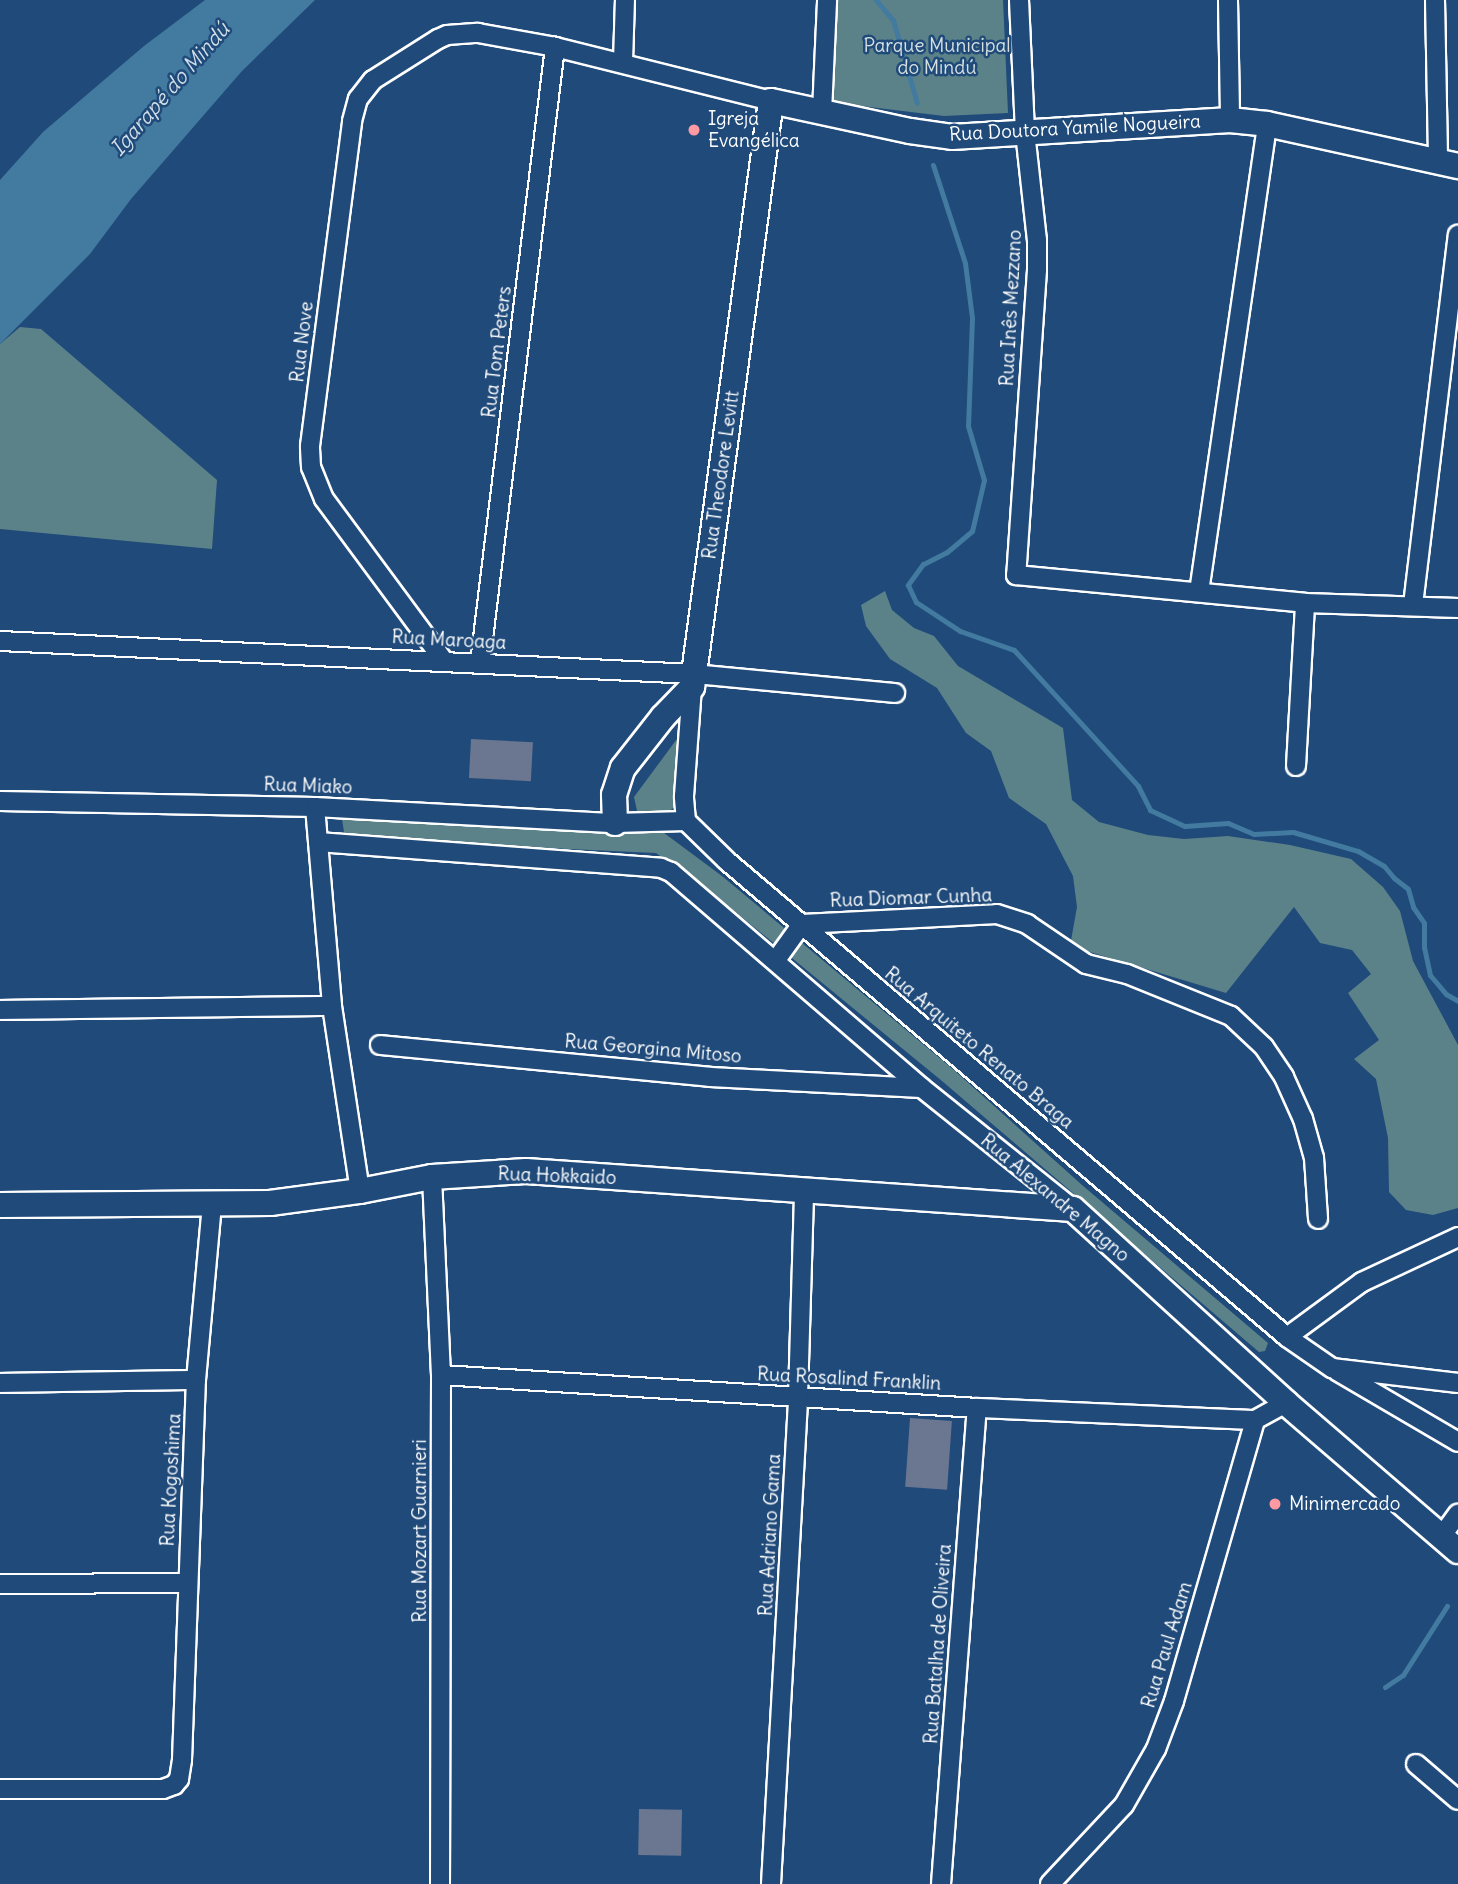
<!DOCTYPE html>
<meta charset="utf-8">
<style>
body{margin:0}
#map{position:relative;width:1458px;height:1884px;overflow:hidden;background:#1f4a7a;font-family:Delius,sans-serif}
div>[style]{position:absolute}
.green>*{inset:0;background:#5b8288}
.water>*{inset:0;background:#437aa0}
.stream>*{height:5px;margin:-2.5px;padding:0 2.5px;transform-origin:2.5px;border-radius:2.5px;background:#437aa0}
.building>*{inset:0;background:#6b7691;transform-origin:0 0}
.roads{filter:drop-shadow(2px 0 #fff) drop-shadow(-2px 0 #fff) drop-shadow(0 2px #fff) drop-shadow(0 -2px #fff)}
.street>*{height:18px;margin:-9px;padding:0 9px;transform-origin:9px;border-radius:9px;background:#1f4a7a}
.secondary>*{height:24px;margin:-12px;padding:0 12px;transform-origin:12px;border-radius:12px;background:#1f4a7a}
.dots>*{width:19px;height:19px;translate:-50% -50%;box-sizing:border-box;border:4px solid #1f4a7a;border-radius:50%}
span{translate:-50% -50%;white-space:nowrap;text-align:center;line-height:1.15;-webkit-text-stroke:5px #1f4a7a;paint-order:stroke}
.park-label{font-size:19px;color:#d6e0e1}
.poi-label{font-size:19px;color:#fff}
.left{translate:0 -50%;text-align:left}
.street-label{font-size:19px;color:#fff}
.water-label{font-size:21px;color:#d0dee7;font-style:italic}
</style>
<div id="map">
<div class="green">
<div style="clip-path:polygon(834px 0,1003px 0,1008px 113px,944px 116px,828px 102px)"></div>
<div style="clip-path:polygon(20px 327px,41px 329px,217px 480px,212px 549px,0 529px,0 344px)"></div>
<div style="clip-path:polygon(885px 591px,892px 610px,914px 628px,934px 636px,958px 666px,1063px 728px,1072px 800px,1099px 822px,1148px 835px,1184px 839px,1228px 836px,1290px 845px,1351px 859px,1383px 887px,1400px 911px,1413px 961px,1458px 1045px,1458px 1208px,1433px 1215px,1406px 1210px,1389px 1192px,1388px 1138px,1376px 1079px,1354px 1059px,1379px 1040px,1348px 993px,1371px 974px,1352px 950px,1320px 943px,1294px 907px,1226px 993px,1070px 946px,1077px 907px,1073px 876px,1046px 824px,1009px 798px,991px 751px,966px 733px,937px 688px,890px 659px,866px 626px,861px 605px)"></div>
<div style="clip-path:polygon(688px 724px,676px 806px,652px 824px,722px 876px,954px 1070px,1082px 1185px,1268px 1343px,1265px 1351px,1259px 1352px,942px 1081px,710px 891px,656px 853px,345px 839px,342px 819px,600px 832px,632px 830px,644px 820px,637px 811px,634px 797px)"></div>
</div>
<div class="water">
<div style="clip-path:polygon(205px 0,315px 0,242px 71px,131px 199px,90px 254px,0 344px,0 180px,43px 132px,144px 46px)"></div>
</div>
<div class="stream">
<div style="left:876px;top:0;width:26px;rotate:50deg"></div>
<div style="left:893px;top:20px;width:86px;rotate:73.9deg"></div>
<div style="left:933px;top:165px;width:103px;rotate:71.9deg"></div>
<div style="left:965px;top:263px;width:55px;rotate:82.7deg"></div>
<div style="left:972px;top:318px;width:108px;rotate:92.1deg"></div>
<div style="left:968px;top:426px;width:56px;rotate:73.5deg"></div>
<div style="left:984px;top:480px;width:52px;rotate:103.2deg"></div>
<div style="left:972px;top:531px;width:33px;rotate:140deg"></div>
<div style="left:947px;top:552px;width:27px;rotate:153deg"></div>
<div style="left:923px;top:564px;width:26px;rotate:126deg"></div>
<div style="left:908px;top:585px;width:19px;rotate:65deg"></div>
<div style="left:916px;top:602px;width:53px;rotate:33.4deg"></div>
<div style="left:960px;top:631px;width:57px;rotate:19.4deg"></div>
<div style="left:1014px;top:650px;width:184px;rotate:47.6deg"></div>
<div style="left:1138px;top:786px;width:27px;rotate:63deg"></div>
<div style="left:1150px;top:810px;width:38px;rotate:25deg"></div>
<div style="left:1185px;top:826px;width:43px;rotate:-4deg"></div>
<div style="left:1228px;top:823px;width:28px;rotate:23deg"></div>
<div style="left:1254px;top:834px;width:39px;rotate:-3deg"></div>
<div style="left:1293px;top:832px;width:68px;rotate:16.3deg"></div>
<div style="left:1358px;top:851px;width:30px;rotate:30deg"></div>
<div style="left:1384px;top:866px;width:16px;rotate:50deg"></div>
<div style="left:1394px;top:878px;width:18px;rotate:38deg"></div>
<div style="left:1408px;top:889px;width:19px;rotate:74deg"></div>
<div style="left:1413px;top:907px;width:19px;rotate:55deg"></div>
<div style="left:1424px;top:923px;width:24px;rotate:90deg"></div>
<div style="left:1424px;top:947px;width:29px;rotate:78deg"></div>
<div style="left:1430px;top:975px;width:25px;rotate:50deg"></div>
<div style="left:1446px;top:994px;width:14px;rotate:30deg"></div>
<div style="left:1385px;top:1687px;width:22px;rotate:-34deg"></div>
<div style="left:1403px;top:1675px;width:82px;rotate:-57.5deg"></div>
</div>
<div class="building">
<div style="left:471px;top:739px;width:62px;height:39px;rotate:3deg"></div>
<div style="left:910px;top:1418px;width:42px;height:69px;rotate:4deg"></div>
<div style="left:639px;top:1809px;width:43px;height:46px;rotate:1deg"></div>
</div>
<div class="roads">
<div class="street">
<div style="left:1019px;top:0;width:132px;rotate:87.4deg"></div>
<div style="left:1025px;top:132px;width:109px;rotate:83.7deg"></div>
<div style="left:1037px;top:240px;width:30px;rotate:90deg"></div>
<div style="left:1037px;top:270px;width:306px;rotate:93.9deg"></div>
<div style="left:1016px;top:575px;width:290px;rotate:5.5deg"></div>
<div style="left:1305px;top:603px;width:153px;rotate:1.9deg"></div>
<div style="left:1228px;top:0;width:120px;rotate:89deg"></div>
<div style="left:1435px;top:0;width:162px;rotate:88.9deg"></div>
<div style="left:623px;top:62px;width:62px;rotate:-88.2deg"></div>
<div style="left:822px;top:112px;width:112px;rotate:-87.4deg"></div>
<div style="left:1199px;top:592px;width:473px;rotate:-81.7deg"></div>
<div style="left:1413px;top:605px;width:373px;rotate:-83.1deg"></div>
<div style="left:0;top:641px;width:695px;rotate:2.72deg"></div>
<div style="left:694px;top:674px;width:202px;rotate:5.4deg"></div>
<div style="left:444px;top:661px;width:202px;rotate:-126.5deg"></div>
<div style="left:324px;top:499px;width:35px;rotate:-112deg"></div>
<div style="left:311px;top:467px;width:21px;rotate:-93deg"></div>
<div style="left:310px;top:446px;width:328px;rotate:-82.6deg"></div>
<div style="left:352px;top:121px;width:23px;rotate:-75deg"></div>
<div style="left:358px;top:99px;width:24px;rotate:-52deg"></div>
<div style="left:373px;top:80px;width:77px;rotate:-32.2deg"></div>
<div style="left:438px;top:39px;width:10px;rotate:-24deg"></div>
<div style="left:447px;top:35px;width:31px;rotate:-4deg"></div>
<div style="left:478px;top:33px;width:78px;rotate:10.3deg"></div>
<div style="left:555px;top:47px;width:223px;rotate:14deg"></div>
<div style="left:480px;top:663px;width:621px;rotate:-83.06deg"></div>
<div style="left:1296px;top:766px;width:163px;rotate:-86.8deg"></div>
<div style="left:0;top:801px;width:315px;rotate:1.1deg"></div>
<div style="left:315px;top:807px;width:300px;rotate:3.1deg"></div>
<div style="left:615px;top:823px;width:71px;rotate:-1.6deg"></div>
<div style="left:686px;top:821px;width:57px;rotate:44.3deg"></div>
<div style="left:727px;top:861px;width:735px;rotate:40.36deg"></div>
<div style="left:1287px;top:1337px;width:55px;rotate:34.6deg"></div>
<div style="left:1332px;top:1368px;width:127px;rotate:6.8deg"></div>
<div style="left:315px;top:807px;width:200px;rotate:85.1deg"></div>
<div style="left:332px;top:1006px;width:187px;rotate:81.4deg"></div>
<div style="left:686px;top:821px;width:25px;rotate:-95deg"></div>
<div style="left:684px;top:796px;width:109px;rotate:-85.8deg"></div>
<div style="left:318px;top:842px;width:344px;rotate:4.3deg"></div>
<div style="left:661px;top:868px;width:11px;rotate:22deg"></div>
<div style="left:671px;top:872px;width:331px;rotate:40.7deg"></div>
<div style="left:922px;top:1088px;width:193px;rotate:38.7deg"></div>
<div style="left:776px;top:960px;width:44px;rotate:-54.2deg"></div>
<div style="left:802px;top:924px;width:195px;rotate:-2.9deg"></div>
<div style="left:997px;top:914px;width:32px;rotate:18deg"></div>
<div style="left:1027px;top:924px;width:71px;rotate:34.1deg"></div>
<div style="left:1086px;top:964px;width:42px;rotate:13.7deg"></div>
<div style="left:1127px;top:974px;width:112px;rotate:22deg"></div>
<div style="left:1231px;top:1016px;width:45px;rotate:43.2deg"></div>
<div style="left:1264px;top:1047px;width:36px;rotate:56deg"></div>
<div style="left:1284px;top:1077px;width:46px;rotate:65.7deg"></div>
<div style="left:1303px;top:1119px;width:41px;rotate:74.2deg"></div>
<div style="left:1314px;top:1158px;width:61px;rotate:86.2deg"></div>
<div style="left:0;top:1010px;width:332px;rotate:-0.7deg"></div>
<div style="left:380px;top:1045px;width:332px;rotate:5.5deg"></div>
<div style="left:710px;top:1077px;width:212px;rotate:3deg"></div>
<div style="left:432px;top:1177px;width:198px;rotate:87.4deg"></div>
<div style="left:441px;top:1375px;width:509px;rotate:90.11deg"></div>
<div style="left:1287px;top:1337px;width:93px;rotate:-36.3deg"></div>
<div style="left:1362px;top:1282px;width:106px;rotate:-25.1deg"></div>
<div style="left:1337px;top:1371px;width:140px;rotate:30.4deg"></div>
<div style="left:441px;top:1375px;width:537px;rotate:3.52deg"></div>
<div style="left:977px;top:1408px;width:278px;rotate:2.5deg"></div>
<div style="left:0;top:1383px;width:196px;rotate:-0.9deg"></div>
<div style="left:1441px;top:1537px;width:29px;rotate:-54deg"></div>
<div style="left:0;top:1584px;width:187px;rotate:-0.3deg"></div>
<div style="left:1416px;top:1764px;width:55px;rotate:40.6deg"></div>
<div style="left:0;top:1789px;width:163px"></div>
<div style="left:163px;top:1789px;width:12px;rotate:-20deg"></div>
<div style="left:174px;top:1785px;width:8px;rotate:-50deg"></div>
<div style="left:179px;top:1779px;width:19px;rotate:-81deg"></div>
<div style="left:182px;top:1760px;width:380px;rotate:-87.9deg"></div>
<div style="left:196px;top:1380px;width:178px;rotate:-84.8deg"></div>
<div style="left:771px;top:1884px;width:488px;rotate:-86.8deg"></div>
<div style="left:798px;top:1397px;width:208px;rotate:-88.3deg"></div>
<div style="left:941px;top:1884px;width:477px;rotate:-85.7deg"></div>
<div style="left:1050px;top:1884px;width:108px;rotate:-46.9deg"></div>
<div style="left:1124px;top:1805px;width:64px;rotate:-60.3deg"></div>
<div style="left:1156px;top:1749px;width:51px;rotate:-69.4deg"></div>
<div style="left:1174px;top:1701px;width:292px;rotate:-73.9deg"></div>
<div style="left:1255px;top:1420px;width:35px;rotate:-29deg"></div>
</div>
<div class="secondary">
<div style="left:615px;top:823px;width:28px;rotate:-92deg"></div>
<div style="left:614px;top:795px;width:28px;rotate:-72deg"></div>
<div style="left:623px;top:768px;width:65px;rotate:-51.9deg"></div>
<div style="left:663px;top:717px;width:42px;rotate:-46deg"></div>
<div style="left:692px;top:687px;width:13px;rotate:-81deg"></div>
<div style="left:694px;top:674px;width:578px;rotate:-82.35deg"></div>
<div style="left:771px;top:101px;width:142px;rotate:12.2deg"></div>
<div style="left:910px;top:131px;width:42px;rotate:8.1deg"></div>
<div style="left:952px;top:137px;width:279px;rotate:-3.5deg"></div>
<div style="left:1230px;top:120px;width:37px;rotate:6deg"></div>
<div style="left:1267px;top:124px;width:196px;rotate:12.4deg"></div>
<div style="left:0;top:1205px;width:270px;rotate:-0.4deg"></div>
<div style="left:270px;top:1203px;width:91px;rotate:-7.6deg"></div>
<div style="left:360px;top:1191px;width:73px;rotate:-11deg"></div>
<div style="left:432px;top:1177px;width:94px;rotate:-3.7deg"></div>
<div style="left:526px;top:1171px;width:548px;rotate:3.97deg"></div>
<div style="left:1073px;top:1209px;width:288px;rotate:42.3deg"></div>
<div style="left:1286px;top:1403px;width:227px;rotate:40.7deg"></div>
</div>
</div>
<div class="dots">
<div style="left:694px;top:130px;background:#ff9aa2"></div>
<div style="left:1275px;top:1504px;background:#ff9aa2"></div>
</div>
<div class="park-label">
<span style="left:937px;top:57px">Parque Municipal<br>do Mindú</span>
</div>
<div class="poi-label">
<span class="left" style="left:708px;top:130px">Igreja<br>Evangélica</span>
<span class="left" style="left:1289px;top:1504px">Minimercado</span>
</div>
<div class="street-label">
<span style="left:1075px;top:128px;rotate:-3deg">Rua Doutora Yamile Nogueira</span>
<span style="left:1011px;top:308px;rotate:-87deg">Rua Inês Mezzano</span>
<span style="left:302px;top:342px;rotate:-83deg">Rua Nove</span>
<span style="left:497px;top:352px;rotate:-83deg">Rua Tom Peters</span>
<span style="left:721px;top:475px;rotate:-82deg">Rua Theodore Levitt</span>
<span style="left:449px;top:640px;rotate:3deg">Rua Maroaga</span>
<span style="left:308px;top:786px;rotate:2deg">Rua Miako</span>
<span style="left:911px;top:898px;rotate:-2deg">Rua Diomar Cunha</span>
<span style="left:979px;top:1048px;rotate:40deg">Rua Arquiteto Renato Braga</span>
<span style="left:653px;top:1049px;rotate:5deg">Rua Georgina Mitoso</span>
<span style="left:557px;top:1176px;rotate:2deg">Rua Hokkaido</span>
<span style="left:1055px;top:1198px;rotate:40deg">Rua Alexandre Magno</span>
<span style="left:849px;top:1379px;rotate:3deg">Rua Rosalind Franklin</span>
<span style="left:171px;top:1480px;rotate:-87deg">Rua Kogoshima</span>
<span style="left:420px;top:1531px;rotate:-90deg">Rua Mozart Guarnieri</span>
<span style="left:770px;top:1535px;rotate:-87deg">Rua Adriano Gama</span>
<span style="left:938px;top:1644px;rotate:-86deg">Rua Batalha de Oliveira</span>
<span style="left:1167px;top:1645px;rotate:-73deg">Rua Paul Adam</span>
</div>
<div class="water-label">
<span style="left:170px;top:89px;rotate:-49deg">Igarapé do Mindú</span>
</div>
</div>
